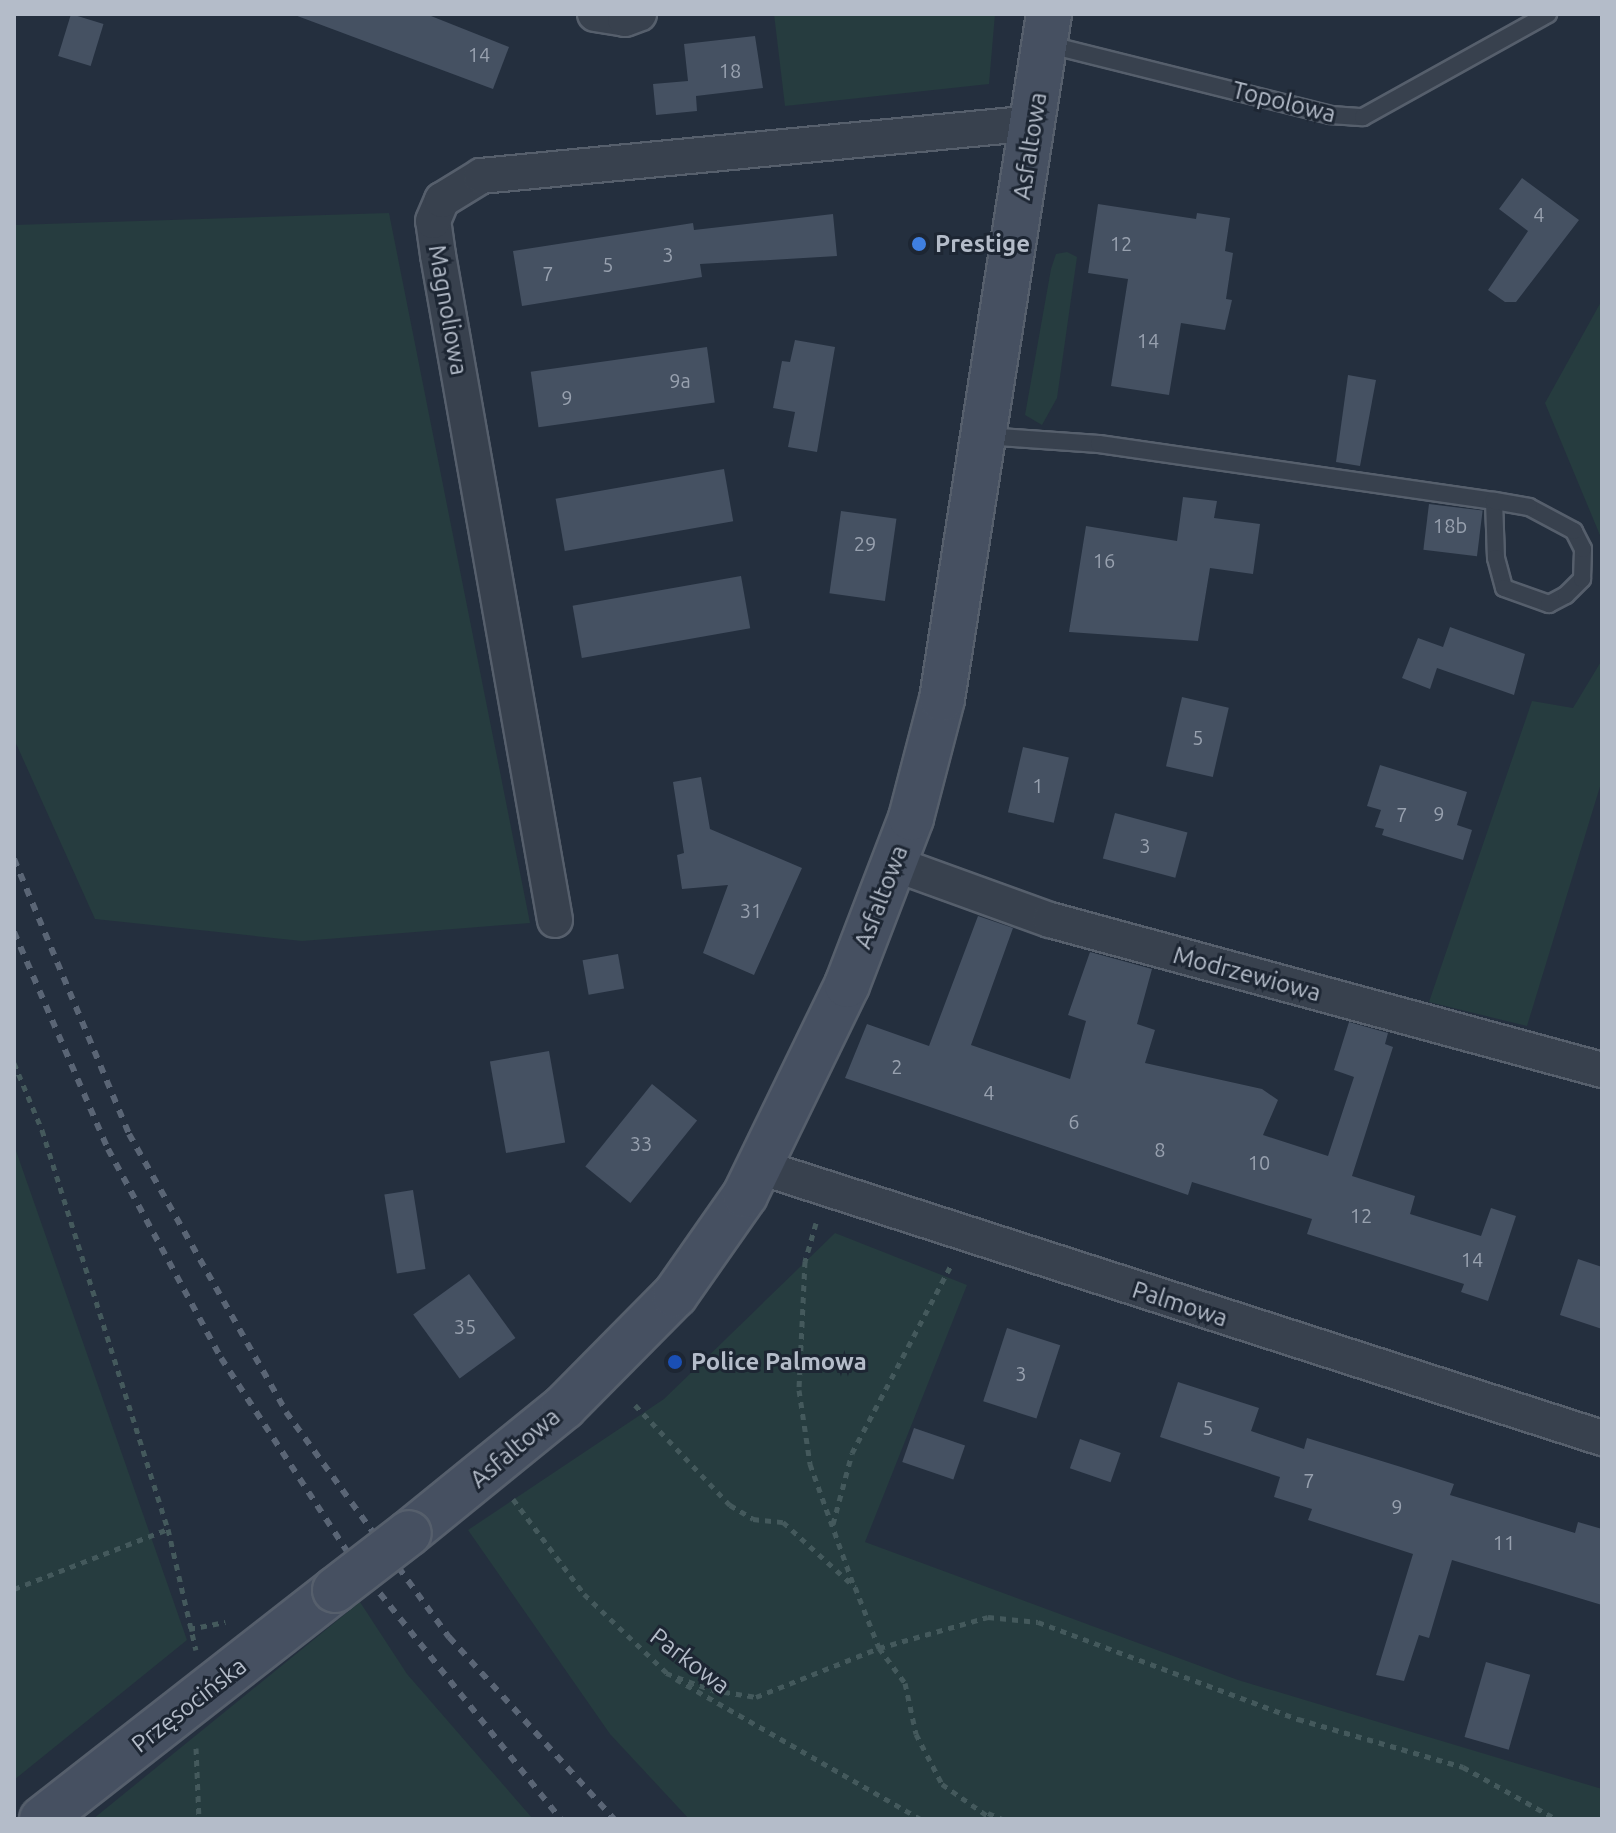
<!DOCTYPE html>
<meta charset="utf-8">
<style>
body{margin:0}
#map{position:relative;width:1616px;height:1833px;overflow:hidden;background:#242f3e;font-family:Ubuntu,sans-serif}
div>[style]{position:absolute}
.green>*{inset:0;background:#263c3f}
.building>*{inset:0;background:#455162;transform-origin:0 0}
.path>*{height:5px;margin-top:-2.5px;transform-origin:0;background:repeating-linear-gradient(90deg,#44595c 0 6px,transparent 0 12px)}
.roads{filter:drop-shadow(2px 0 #565f6c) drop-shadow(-2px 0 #565f6c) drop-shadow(0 2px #565f6c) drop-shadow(0 -2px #565f6c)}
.lane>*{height:16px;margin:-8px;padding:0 8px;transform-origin:8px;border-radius:8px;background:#38414e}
.street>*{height:34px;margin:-17px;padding:0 17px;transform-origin:17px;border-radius:17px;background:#38414e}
.secondary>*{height:44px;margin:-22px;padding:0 22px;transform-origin:22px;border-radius:22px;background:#465061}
.rail>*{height:6px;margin-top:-3px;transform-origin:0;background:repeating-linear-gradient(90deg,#5a6575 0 8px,transparent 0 16px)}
.bridges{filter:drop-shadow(2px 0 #565f6c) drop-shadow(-2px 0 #565f6c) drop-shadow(0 2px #565f6c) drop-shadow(0 -2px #565f6c)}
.secondary-bridge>*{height:44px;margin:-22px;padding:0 22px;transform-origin:22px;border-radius:22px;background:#465061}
.dots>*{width:22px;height:22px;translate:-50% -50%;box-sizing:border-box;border:4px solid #1d2633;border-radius:50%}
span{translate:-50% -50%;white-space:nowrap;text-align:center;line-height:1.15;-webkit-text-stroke:6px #1d2633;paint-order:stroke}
.number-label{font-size:20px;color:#98a1af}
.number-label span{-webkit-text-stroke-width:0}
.street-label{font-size:24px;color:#b4bcc9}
.poi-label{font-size:24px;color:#b4bcc9;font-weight:700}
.left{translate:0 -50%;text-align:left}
.frame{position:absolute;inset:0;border:16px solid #b4bcc9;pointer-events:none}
</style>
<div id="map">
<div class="green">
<div style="clip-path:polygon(774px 14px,995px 14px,989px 84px,785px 106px)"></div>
<div style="clip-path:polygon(389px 213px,530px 923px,302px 941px,95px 919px,14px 739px,14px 225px)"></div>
<div style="clip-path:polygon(1067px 252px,1077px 257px,1057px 398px,1042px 425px,1025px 415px,1051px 269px,1056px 254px)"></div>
<div style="clip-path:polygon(1602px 300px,1602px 540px,1545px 403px)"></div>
<div style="clip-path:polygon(1602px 660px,1602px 780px,1527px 1026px,1429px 1002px,1532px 701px,1573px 708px)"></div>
<div style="clip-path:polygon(14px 1145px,187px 1640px,14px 1780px)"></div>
<div style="clip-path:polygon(835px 1233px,967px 1285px,865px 1542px,1238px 1680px,1602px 1789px,1602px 1819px,689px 1819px,610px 1734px,468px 1530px,664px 1399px)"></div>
<div style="clip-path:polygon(360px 1602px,407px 1674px,533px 1819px,93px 1819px)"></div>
</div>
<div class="building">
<div style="left:71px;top:14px;width:34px;height:44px;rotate:17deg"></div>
<div style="clip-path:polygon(292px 14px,426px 14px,509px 47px,493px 89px)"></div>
<div style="clip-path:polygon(755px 36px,763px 88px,696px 96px,697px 111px,656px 115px,653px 84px,688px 81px,684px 44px)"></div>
<div style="clip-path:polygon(1522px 178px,1579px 220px,1516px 302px,1505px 302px,1488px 290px,1528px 231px,1499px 209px)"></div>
<div style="clip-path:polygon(1098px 204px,1196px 219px,1197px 213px,1230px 218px,1225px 251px,1233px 253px,1226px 299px,1232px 300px,1225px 330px,1181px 323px,1169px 395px,1111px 386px,1128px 279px,1088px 273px)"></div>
<div style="clip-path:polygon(833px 214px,837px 256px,700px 264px,702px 277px,522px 306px,513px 251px,693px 223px,694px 230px)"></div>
<div style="clip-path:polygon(795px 340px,835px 347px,817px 452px,788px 447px,795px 412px,773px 408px,782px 361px,790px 362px)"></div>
<div style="left:707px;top:347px;width:56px;height:178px;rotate:82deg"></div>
<div style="clip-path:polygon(1348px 375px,1376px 380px,1360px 466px,1336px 462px)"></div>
<div style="left:724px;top:469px;width:53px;height:171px;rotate:80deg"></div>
<div style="clip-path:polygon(1183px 497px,1217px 501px,1214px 518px,1260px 524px,1253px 574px,1210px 568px,1198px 641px,1069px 632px,1086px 526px,1177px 541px)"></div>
<div style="left:1429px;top:504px;width:54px;height:46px;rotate:7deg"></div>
<div style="left:841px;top:511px;width:56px;height:83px;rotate:8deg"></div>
<div style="left:741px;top:576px;width:53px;height:171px;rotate:80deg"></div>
<div style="clip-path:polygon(1450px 627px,1525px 654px,1514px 695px,1437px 668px,1430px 689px,1402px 678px,1418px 638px,1443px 647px)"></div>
<div style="left:1182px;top:697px;width:48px;height:71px;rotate:13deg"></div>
<div style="left:1023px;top:747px;width:47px;height:67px;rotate:13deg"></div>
<div style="clip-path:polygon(1380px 765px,1467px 792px,1457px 825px,1472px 830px,1463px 860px,1382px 835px,1384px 829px,1375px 827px,1381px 810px,1367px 806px)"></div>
<div style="clip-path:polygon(701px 777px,710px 829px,802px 868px,754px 975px,703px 953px,728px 885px,682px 889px,677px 855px,684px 853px,673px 782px)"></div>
<div style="left:1115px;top:813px;width:75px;height:47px;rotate:15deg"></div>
<div style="clip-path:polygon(978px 916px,1013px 928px,971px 1045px,1070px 1079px,1086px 1021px,1068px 1015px,1090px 952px,1152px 969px,1137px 1024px,1155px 1030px,1145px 1063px,1262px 1089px,1278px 1100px,1263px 1135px,1328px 1156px,1354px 1077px,1334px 1070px,1349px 1022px,1388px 1033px,1385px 1044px,1393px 1047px,1352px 1176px,1415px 1196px,1410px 1214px,1481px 1236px,1491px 1208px,1516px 1216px,1488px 1301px,1461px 1292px,1464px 1284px,1307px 1234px,1312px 1219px,1192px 1182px,1188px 1195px,845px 1078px,867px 1024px,929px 1046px)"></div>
<div style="left:618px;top:954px;width:35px;height:36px;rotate:80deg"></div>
<div style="left:549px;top:1051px;width:93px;height:60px;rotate:80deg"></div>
<div style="left:652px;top:1084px;width:58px;height:106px;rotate:39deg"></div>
<div style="left:413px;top:1190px;width:80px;height:29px;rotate:81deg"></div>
<div style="clip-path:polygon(1578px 1259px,1602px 1267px,1602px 1329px,1560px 1315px)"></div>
<div style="left:469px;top:1274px;width:79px;height:69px;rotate:54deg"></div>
<div style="left:1007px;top:1328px;width:56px;height:77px;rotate:18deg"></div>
<div style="clip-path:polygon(1178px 1382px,1259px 1408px,1251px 1431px,1304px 1449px,1307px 1438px,1401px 1467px,1454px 1484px,1450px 1495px,1575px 1533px,1578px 1522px,1602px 1529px,1602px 1605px,1452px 1560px,1429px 1638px,1419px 1635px,1404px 1681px,1376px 1675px,1413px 1554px,1308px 1520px,1312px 1509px,1274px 1497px,1280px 1477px,1160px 1437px)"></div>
<div style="left:914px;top:1428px;width:54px;height:36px;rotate:19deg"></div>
<div style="left:1080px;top:1439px;width:43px;height:31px;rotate:19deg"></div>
<div style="left:1486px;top:1662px;width:46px;height:78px;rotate:16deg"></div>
</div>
<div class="path">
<div style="left:14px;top:1063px;width:73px;rotate:67.3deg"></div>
<div style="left:42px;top:1130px;width:418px;rotate:72.5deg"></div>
<div style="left:168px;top:1529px;width:124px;rotate:77deg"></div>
<div style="left:816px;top:1223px;width:40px;rotate:106deg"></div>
<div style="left:805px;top:1261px;width:129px;rotate:92.7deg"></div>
<div style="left:799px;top:1390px;width:75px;rotate:81.5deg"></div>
<div style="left:810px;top:1464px;width:130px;rotate:70.2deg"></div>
<div style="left:635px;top:1405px;width:138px;rotate:46.5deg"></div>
<div style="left:730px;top:1505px;width:27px;rotate:31deg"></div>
<div style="left:753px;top:1519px;width:30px;rotate:6deg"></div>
<div style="left:783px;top:1522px;width:97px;rotate:42.1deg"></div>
<div style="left:855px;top:1587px;width:66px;rotate:68.5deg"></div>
<div style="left:879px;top:1648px;width:44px;rotate:53.4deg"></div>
<div style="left:905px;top:1683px;width:52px;rotate:77.8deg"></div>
<div style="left:916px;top:1734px;width:56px;rotate:62.5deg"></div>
<div style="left:942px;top:1784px;width:61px;rotate:35deg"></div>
<div style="left:513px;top:1499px;width:119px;rotate:53.2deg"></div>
<div style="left:584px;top:1594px;width:115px;rotate:43.6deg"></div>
<div style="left:833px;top:1524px;width:73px;rotate:-75deg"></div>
<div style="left:852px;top:1453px;width:212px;rotate:-62.2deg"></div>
<div style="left:14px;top:1589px;width:165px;rotate:-21.3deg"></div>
<div style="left:189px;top:1629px;width:37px;rotate:-11deg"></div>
<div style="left:666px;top:1673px;width:49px;rotate:20.3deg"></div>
<div style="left:712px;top:1690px;width:45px;rotate:9deg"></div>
<div style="left:756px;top:1697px;width:132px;rotate:-21.7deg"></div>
<div style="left:879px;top:1648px;width:113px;rotate:-15.9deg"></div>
<div style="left:988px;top:1617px;width:50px;rotate:5.7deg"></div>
<div style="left:1038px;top:1622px;width:278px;rotate:20.5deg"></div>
<div style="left:1298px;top:1719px;width:172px;rotate:16.2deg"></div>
<div style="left:1463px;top:1767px;width:107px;rotate:29.2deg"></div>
<div style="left:676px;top:1679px;width:281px;rotate:29.8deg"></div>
<div style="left:196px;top:1748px;width:71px;rotate:87.6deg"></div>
<div style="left:988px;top:1813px;width:15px;rotate:23deg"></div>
</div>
<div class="roads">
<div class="lane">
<div style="left:1046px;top:44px;width:294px;rotate:14deg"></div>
<div style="left:1331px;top:115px;width:32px;rotate:4deg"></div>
<div style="left:1363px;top:117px;width:212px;rotate:-29.1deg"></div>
<div style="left:985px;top:436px;width:114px;rotate:4deg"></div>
<div style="left:1099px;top:444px;width:399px;rotate:8.2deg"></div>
<div style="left:1494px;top:501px;width:57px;rotate:88deg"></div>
<div style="left:1496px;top:558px;width:31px;rotate:75deg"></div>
<div style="left:1504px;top:588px;width:48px;rotate:19.6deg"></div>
<div style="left:1549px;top:604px;width:19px;rotate:-28deg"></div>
<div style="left:1566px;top:595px;width:23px;rotate:-45deg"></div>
<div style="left:1582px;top:579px;width:30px;rotate:-88deg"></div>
<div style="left:1583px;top:549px;width:20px;rotate:-117deg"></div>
<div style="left:1574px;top:531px;width:51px;rotate:-151.9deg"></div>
<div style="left:1529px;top:507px;width:36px;rotate:-170deg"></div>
</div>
<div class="street">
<div style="left:595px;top:14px;width:30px;rotate:9deg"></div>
<div style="left:625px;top:19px;width:15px;rotate:-20deg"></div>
<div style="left:895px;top:864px;width:165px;rotate:19.9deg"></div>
<div style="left:1050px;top:920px;width:572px;rotate:15.2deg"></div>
<div style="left:555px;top:920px;width:675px;rotate:-99.98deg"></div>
<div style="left:438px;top:255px;width:34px;rotate:-98deg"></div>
<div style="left:433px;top:221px;width:23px;rotate:-67deg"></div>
<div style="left:442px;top:200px;width:46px;rotate:-31.6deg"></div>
<div style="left:481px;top:176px;width:556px;rotate:-5.47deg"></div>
<div style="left:760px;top:1167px;width:885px;rotate:17.84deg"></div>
</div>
<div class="secondary">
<div style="left:409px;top:1533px;width:200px;rotate:-39.1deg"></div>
<div style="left:564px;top:1407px;width:158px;rotate:-45.3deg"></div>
<div style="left:675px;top:1295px;width:122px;rotate:-55deg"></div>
<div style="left:745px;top:1195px;width:233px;rotate:-64.1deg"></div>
<div style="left:847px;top:985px;width:179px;rotate:-69deg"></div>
<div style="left:911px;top:818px;width:123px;rotate:-75.4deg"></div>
<div style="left:942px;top:699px;width:693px;rotate:-81.12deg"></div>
<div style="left:42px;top:1819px;width:372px;rotate:-38deg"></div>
</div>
</div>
<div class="rail">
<div style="left:14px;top:859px;width:298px;rotate:67.3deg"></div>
<div style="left:129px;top:1134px;width:319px;rotate:60.5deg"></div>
<div style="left:286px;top:1412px;width:278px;rotate:54.1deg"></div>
<div style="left:449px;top:1637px;width:246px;rotate:47.8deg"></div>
<div style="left:14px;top:932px;width:236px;rotate:66.6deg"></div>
<div style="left:108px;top:1149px;width:238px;rotate:61.6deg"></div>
<div style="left:221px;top:1358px;width:236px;rotate:56.9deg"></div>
<div style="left:350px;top:1556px;width:337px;rotate:51.3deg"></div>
</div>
<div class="bridges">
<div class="secondary-bridge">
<div style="left:335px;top:1590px;width:93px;rotate:-37.6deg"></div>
</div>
</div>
<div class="dots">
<div style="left:919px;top:244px;background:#3f7fe0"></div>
<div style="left:675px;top:1362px;background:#1a4fb4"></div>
</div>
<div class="number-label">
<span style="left:479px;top:54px">14</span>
<span style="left:730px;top:70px">18</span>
<span style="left:1539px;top:214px">4</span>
<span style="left:1121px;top:243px">12</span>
<span style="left:668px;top:254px">3</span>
<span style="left:608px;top:264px">5</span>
<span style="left:548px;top:273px">7</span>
<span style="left:1148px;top:340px">14</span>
<span style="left:680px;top:380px">9a</span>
<span style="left:567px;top:397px">9</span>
<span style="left:1450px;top:525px">18b</span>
<span style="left:865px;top:543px">29</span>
<span style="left:1104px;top:560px">16</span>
<span style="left:1198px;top:737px">5</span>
<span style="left:1038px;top:785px">1</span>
<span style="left:1439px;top:813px">9</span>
<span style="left:1402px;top:814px">7</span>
<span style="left:1145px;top:845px">3</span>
<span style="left:751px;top:910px">31</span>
<span style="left:897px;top:1066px">2</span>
<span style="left:989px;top:1092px">4</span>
<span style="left:1074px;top:1121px">6</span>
<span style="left:641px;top:1143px">33</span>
<span style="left:1160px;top:1149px">8</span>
<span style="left:1259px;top:1162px">10</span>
<span style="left:1361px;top:1215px">12</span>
<span style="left:1472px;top:1259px">14</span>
<span style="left:465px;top:1326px">35</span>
<span style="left:1021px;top:1373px">3</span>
<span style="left:1208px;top:1427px">5</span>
<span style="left:1309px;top:1480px">7</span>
<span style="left:1397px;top:1506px">9</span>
<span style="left:1504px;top:1542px">11</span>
</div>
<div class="street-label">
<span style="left:1284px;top:102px;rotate:14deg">Topolowa</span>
<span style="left:1030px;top:146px;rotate:-81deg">Asfaltowa</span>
<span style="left:448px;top:310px;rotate:80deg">Magnoliowa</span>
<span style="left:881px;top:897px;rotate:-69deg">Asfaltowa</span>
<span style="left:1247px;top:974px;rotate:15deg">Modrzewiowa</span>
<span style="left:1180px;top:1304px;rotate:18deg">Palmowa</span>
<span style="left:515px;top:1448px;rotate:-40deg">Asfaltowa</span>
<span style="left:690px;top:1661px;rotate:37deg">Parkowa</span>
<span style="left:189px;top:1705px;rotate:-38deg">Przęsocińska</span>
</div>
<div class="poi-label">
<span class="left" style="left:935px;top:244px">Prestige</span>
<span class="left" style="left:691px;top:1362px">Police Palmowa</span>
</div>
<div class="frame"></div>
</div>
